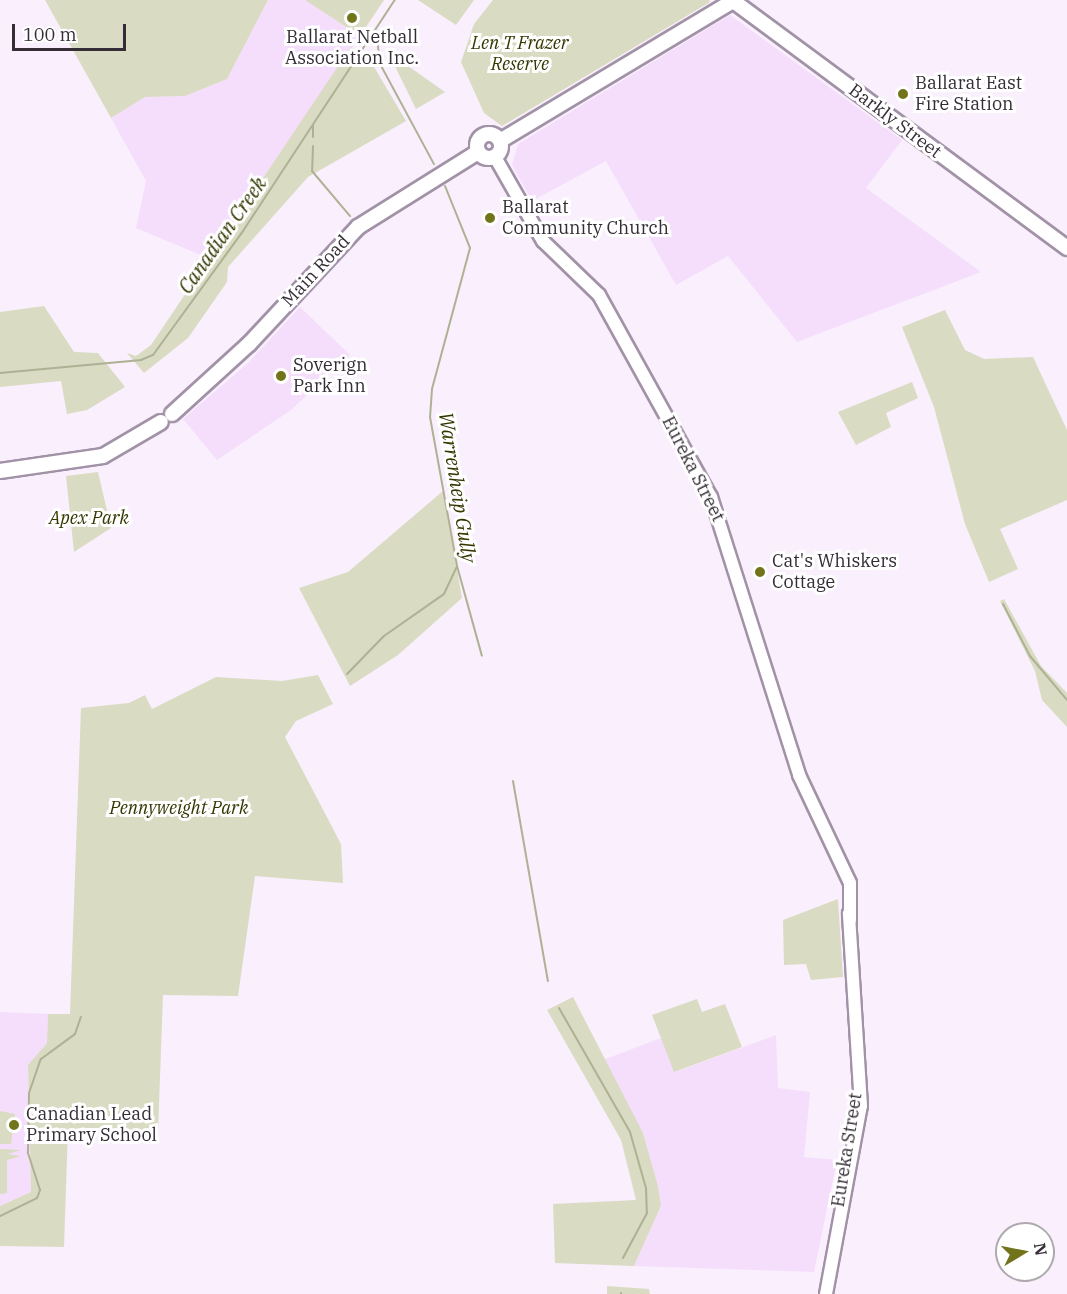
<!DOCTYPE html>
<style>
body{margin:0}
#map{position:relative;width:1067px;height:1294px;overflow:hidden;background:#faeffd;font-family:"IBM Plex Serif",serif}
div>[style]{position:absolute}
.built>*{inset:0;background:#f5defb}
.green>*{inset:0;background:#d9dbc2}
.stream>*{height:2px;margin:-1px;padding:0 1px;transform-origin:1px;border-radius:1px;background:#aeb193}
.roads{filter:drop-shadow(2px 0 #a292a7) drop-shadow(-2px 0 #a292a7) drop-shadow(0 2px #a292a7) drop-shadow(0 -2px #a292a7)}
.tertiary>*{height:12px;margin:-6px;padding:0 6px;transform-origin:6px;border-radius:6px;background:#fff}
.secondary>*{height:14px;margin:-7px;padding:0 7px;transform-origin:7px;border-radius:7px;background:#fff}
.secondary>.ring{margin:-7px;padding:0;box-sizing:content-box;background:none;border:14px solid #fff;border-radius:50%}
.dots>*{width:16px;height:16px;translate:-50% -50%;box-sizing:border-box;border:3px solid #fff;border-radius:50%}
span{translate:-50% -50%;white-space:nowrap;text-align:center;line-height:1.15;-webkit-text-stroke:6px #fff;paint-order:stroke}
.poi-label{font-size:18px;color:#342d35}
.left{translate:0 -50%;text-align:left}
.park-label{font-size:18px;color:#353600;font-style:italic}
.street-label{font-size:18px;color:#342d35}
.water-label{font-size:20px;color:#353600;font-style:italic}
.north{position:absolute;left:995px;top:1222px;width:60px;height:60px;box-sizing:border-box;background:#fff;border:2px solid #aeabae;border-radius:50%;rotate:80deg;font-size:16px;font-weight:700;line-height:24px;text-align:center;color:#342d35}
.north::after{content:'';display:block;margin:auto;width:21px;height:27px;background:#71741a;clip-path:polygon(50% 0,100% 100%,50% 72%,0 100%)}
.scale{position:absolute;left:12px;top:24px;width:114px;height:27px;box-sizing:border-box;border:3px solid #342d35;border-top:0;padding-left:8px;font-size:18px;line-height:21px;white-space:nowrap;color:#342d35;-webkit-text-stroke:4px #fff;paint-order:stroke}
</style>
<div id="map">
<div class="built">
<div style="clip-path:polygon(268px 0,305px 0,360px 36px,208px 258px,136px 228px,146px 181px,111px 118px,145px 97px,185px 96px,227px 79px)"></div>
<div style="clip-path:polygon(730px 15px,902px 140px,866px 188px,981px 272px,797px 342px,728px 256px,676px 285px,606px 161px,532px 201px,512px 165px,518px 144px)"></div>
<div style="clip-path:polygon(300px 307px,350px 355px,291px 410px,217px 460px,183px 419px,248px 363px)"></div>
<div style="clip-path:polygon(0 1012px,48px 1014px,47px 1043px,28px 1065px,31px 1192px,0 1206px)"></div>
<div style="clip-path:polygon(776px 1035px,778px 1088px,810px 1092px,804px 1157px,837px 1160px,814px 1272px,634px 1266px,661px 1207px,658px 1186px,643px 1133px,603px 1060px,661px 1038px,675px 1072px)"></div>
</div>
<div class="green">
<div style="clip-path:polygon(45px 0,268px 0,227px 79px,185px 96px,145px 97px,111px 118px)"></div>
<div style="clip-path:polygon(305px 0,384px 0,360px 36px)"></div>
<div style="clip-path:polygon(418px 0,474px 0,456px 25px)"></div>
<div style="clip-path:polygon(493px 0,709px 0,710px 2px,502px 126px,484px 113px,461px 62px,474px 24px)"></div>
<div style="clip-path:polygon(351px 47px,367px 55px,406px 121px,308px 177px,228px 267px,227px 282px,188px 338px,144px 373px,127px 353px,136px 356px,151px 345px)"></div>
<div style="clip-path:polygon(388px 52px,445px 92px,416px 109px)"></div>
<div style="clip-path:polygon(44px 306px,74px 352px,98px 353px,125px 387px,87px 410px,67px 414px,61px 381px,0 387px,0 312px)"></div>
<div style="clip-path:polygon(945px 310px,965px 350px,984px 359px,1033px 357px,1067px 430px,1067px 500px,1000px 529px,1018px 569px,989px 582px,965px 524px,934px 407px,902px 327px)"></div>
<div style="clip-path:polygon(912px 382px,918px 398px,886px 413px,891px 427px,856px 445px,838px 412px)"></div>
<div style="clip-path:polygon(98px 472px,111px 528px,74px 552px,66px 476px)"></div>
<div style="clip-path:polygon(443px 491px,462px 598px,398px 655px,350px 686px,299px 588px,348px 572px)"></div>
<div style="clip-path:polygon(1004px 599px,1041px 666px,1067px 693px,1067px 727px,1042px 700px,1035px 671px,1000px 601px)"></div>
<div style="clip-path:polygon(318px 675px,333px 704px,296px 721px,285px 737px,341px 844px,343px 883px,255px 876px,238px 996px,163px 995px,158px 1132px,68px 1129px,64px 1247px,0 1246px,0 1206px,31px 1192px,28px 1065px,47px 1043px,48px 1014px,70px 1014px,81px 708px,129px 703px,145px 695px,152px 709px,216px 677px,282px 681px)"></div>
<div style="clip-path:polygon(838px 899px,843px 977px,811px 980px,806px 964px,784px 965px,783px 920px)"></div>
<div style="clip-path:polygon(573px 997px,643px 1133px,658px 1186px,661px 1206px,634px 1266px,555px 1263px,553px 1204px,636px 1200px,621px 1140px,547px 1010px)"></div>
<div style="clip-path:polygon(697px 999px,702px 1012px,725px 1004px,742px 1047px,674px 1072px,652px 1015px)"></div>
<div style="clip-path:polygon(0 1111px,15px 1114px,11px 1144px,0 1144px)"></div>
<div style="clip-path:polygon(0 1149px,21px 1150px,7px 1154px,21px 1156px,7px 1160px,7px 1193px,0 1194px)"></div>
<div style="clip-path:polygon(607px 1286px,649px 1289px,650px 1294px,607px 1294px)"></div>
</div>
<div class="stream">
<div style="left:377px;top:31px;width:31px;rotate:86deg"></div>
<div style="left:379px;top:62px;width:116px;rotate:61.7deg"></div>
<div style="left:313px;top:125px;width:12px;rotate:90deg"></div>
<div style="left:313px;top:146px;width:25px;rotate:92deg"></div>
<div style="left:312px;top:171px;width:59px;rotate:49.8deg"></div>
<div style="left:445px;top:186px;width:67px;rotate:68deg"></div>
<div style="left:470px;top:248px;width:146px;rotate:105.1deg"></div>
<div style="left:432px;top:389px;width:28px;rotate:94deg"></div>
<div style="left:430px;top:417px;width:151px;rotate:79.7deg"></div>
<div style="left:457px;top:566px;width:93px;rotate:74.5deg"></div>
<div style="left:0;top:373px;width:142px;rotate:-5.3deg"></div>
<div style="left:141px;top:360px;width:13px;rotate:-23deg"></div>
<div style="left:153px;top:355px;width:150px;rotate:-54deg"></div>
<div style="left:241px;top:234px;width:280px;rotate:-56.7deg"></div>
<div style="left:1003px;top:604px;width:59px;rotate:62.6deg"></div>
<div style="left:1030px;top:656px;width:57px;rotate:49.9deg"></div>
<div style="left:347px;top:674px;width:53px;rotate:-45.8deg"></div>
<div style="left:384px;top:636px;width:73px;rotate:-35deg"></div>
<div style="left:444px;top:594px;width:29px;rotate:-65deg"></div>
<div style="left:513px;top:781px;width:203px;rotate:80.1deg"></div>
<div style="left:559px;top:1008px;width:143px;rotate:60.2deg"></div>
<div style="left:630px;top:1132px;width:58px;rotate:74.1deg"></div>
<div style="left:646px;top:1188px;width:25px;rotate:88deg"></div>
<div style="left:647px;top:1213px;width:51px;rotate:118.1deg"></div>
<div style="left:0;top:1216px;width:41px;rotate:-25.9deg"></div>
<div style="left:37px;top:1198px;width:9px;rotate:-69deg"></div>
<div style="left:40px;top:1190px;width:40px;rotate:-108deg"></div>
<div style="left:28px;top:1152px;width:59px;rotate:-89deg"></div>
<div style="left:29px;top:1093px;width:36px;rotate:-71deg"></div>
<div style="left:41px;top:1059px;width:42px;rotate:-36.3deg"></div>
<div style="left:75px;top:1034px;width:18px;rotate:-71deg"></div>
<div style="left:621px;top:1294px;width:1px;rotate:-90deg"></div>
</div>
<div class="roads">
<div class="tertiary">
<div style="left:495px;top:157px;width:97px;rotate:60.3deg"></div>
<div style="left:543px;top:241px;width:78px;rotate:44deg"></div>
<div style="left:599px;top:295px;width:231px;rotate:61deg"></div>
<div style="left:711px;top:497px;width:292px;rotate:72.4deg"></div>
<div style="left:799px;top:775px;width:119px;rotate:64.7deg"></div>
<div style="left:850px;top:883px;width:37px;rotate:90deg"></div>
<div style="left:826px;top:1294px;width:191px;rotate:-79.5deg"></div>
<div style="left:861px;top:1106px;width:193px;rotate:-93.6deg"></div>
</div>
<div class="secondary">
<div style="left:732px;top:0;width:417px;rotate:36.5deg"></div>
<div class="ring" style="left:477px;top:134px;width:10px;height:10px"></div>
<div style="left:500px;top:141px;width:272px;rotate:-31deg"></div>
<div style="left:172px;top:414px;width:104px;rotate:-42.3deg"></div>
<div style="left:249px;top:344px;width:160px;rotate:-47deg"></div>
<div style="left:358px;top:227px;width:142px;rotate:-32deg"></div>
<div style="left:0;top:471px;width:104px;rotate:-8.3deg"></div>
<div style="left:103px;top:456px;width:67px;rotate:-30.4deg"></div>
</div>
</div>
<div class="dots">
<div style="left:352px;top:18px;background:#71741a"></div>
<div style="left:903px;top:94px;background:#71741a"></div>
<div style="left:490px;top:218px;background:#71741a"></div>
<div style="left:281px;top:376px;background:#71741a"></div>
<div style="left:760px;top:572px;background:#71741a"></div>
<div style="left:14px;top:1125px;background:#71741a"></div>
</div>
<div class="poi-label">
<span style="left:352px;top:48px">Ballarat Netball<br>Association Inc.</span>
<span class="left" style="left:915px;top:94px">Ballarat East<br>Fire Station</span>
<span class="left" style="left:502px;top:218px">Ballarat<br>Community Church</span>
<span class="left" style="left:293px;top:376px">Soverign<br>Park Inn</span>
<span class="left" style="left:772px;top:572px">Cat's Whiskers<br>Cottage</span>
<span class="left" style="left:26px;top:1125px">Canadian Lead<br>Primary School</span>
</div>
<div class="park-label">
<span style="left:520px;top:54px">Len T Frazer<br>Reserve</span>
<span style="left:89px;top:518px">Apex Park</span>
<span style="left:179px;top:808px">Pennyweight Park</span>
</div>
<div class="street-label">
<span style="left:895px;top:121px;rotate:37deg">Barkly Street</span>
<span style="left:316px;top:271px;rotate:-47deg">Main Road</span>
<span style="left:693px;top:469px;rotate:63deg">Eureka Street</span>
<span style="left:847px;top:1150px;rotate:-81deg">Eureka Street</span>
</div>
<div class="water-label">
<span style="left:222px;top:235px;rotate:-55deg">Canadian Creek</span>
<span style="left:458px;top:487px;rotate:81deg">Warrenheip Gully</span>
</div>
<div class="north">N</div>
<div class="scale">100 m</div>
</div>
